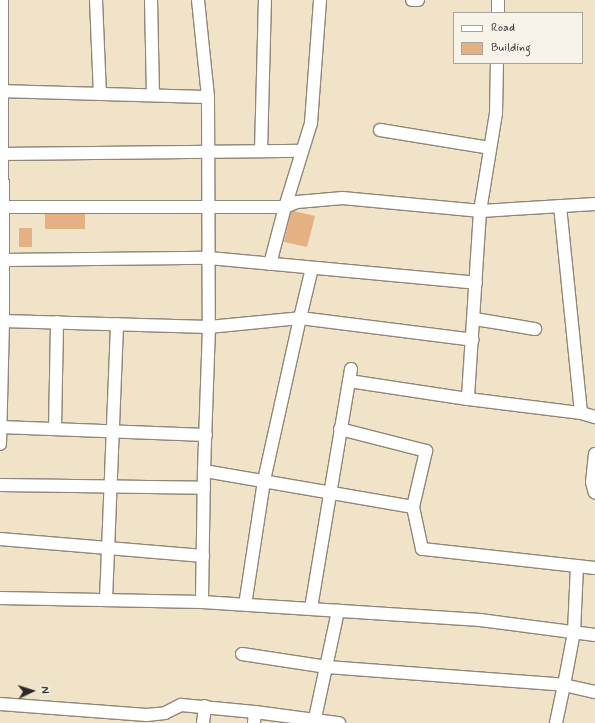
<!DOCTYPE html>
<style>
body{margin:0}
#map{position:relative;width:595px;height:723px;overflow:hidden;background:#f0e3c8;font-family:Mynerve,sans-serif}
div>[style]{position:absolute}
.building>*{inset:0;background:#e4b084;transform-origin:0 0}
.roads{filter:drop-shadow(1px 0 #8e877a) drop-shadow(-1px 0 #8e877a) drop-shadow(0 1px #8e877a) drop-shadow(0 -1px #8e877a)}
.minor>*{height:12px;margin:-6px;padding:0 6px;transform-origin:6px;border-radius:6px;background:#fff}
span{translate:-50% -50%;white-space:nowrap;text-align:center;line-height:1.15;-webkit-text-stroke:3px #f7f3e8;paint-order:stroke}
.legend{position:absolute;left:453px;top:12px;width:130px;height:52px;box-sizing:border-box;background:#f7f3e8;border:1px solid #a5a39c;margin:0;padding:5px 7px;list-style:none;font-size:12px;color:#2b2b2b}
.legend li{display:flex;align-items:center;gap:8px;height:20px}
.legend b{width:20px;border:1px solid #a5a39c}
.north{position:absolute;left:12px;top:671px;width:40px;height:40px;-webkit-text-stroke:3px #f7f3e8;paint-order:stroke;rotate:86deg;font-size:11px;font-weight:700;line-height:16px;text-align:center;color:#2b2b2b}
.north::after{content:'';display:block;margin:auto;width:14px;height:18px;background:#2b2b2b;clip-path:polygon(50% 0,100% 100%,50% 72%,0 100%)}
</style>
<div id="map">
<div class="building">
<div style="clip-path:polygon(294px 211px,315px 216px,307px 247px,284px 242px,291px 212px)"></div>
<div style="left:45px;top:214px;width:40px;height:15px"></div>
<div style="left:19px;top:228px;width:13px;height:19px"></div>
</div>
<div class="roads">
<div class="minor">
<div style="left:96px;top:0;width:94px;rotate:87.6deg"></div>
<div style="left:151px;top:0;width:95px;rotate:88.8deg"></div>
<div style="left:198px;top:0;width:98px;rotate:84.1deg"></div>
<div style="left:208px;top:97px;width:230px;rotate:89.8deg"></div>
<div style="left:209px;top:327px;width:144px;rotate:92deg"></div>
<div style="left:412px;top:0;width:6px"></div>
<div style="left:498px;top:13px;width:13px;rotate:-90deg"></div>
<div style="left:2px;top:91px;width:206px;rotate:1.7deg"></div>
<div style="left:380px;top:130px;width:111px;rotate:9.3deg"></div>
<div style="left:261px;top:151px;width:151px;rotate:-88.5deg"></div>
<div style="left:0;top:154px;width:301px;rotate:-0.6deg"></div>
<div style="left:595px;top:204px;width:115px;rotate:176.5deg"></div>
<div style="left:480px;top:211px;width:188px;rotate:93.7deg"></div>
<div style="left:468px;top:399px;width:114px;rotate:7.1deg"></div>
<div style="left:581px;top:413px;width:15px;rotate:16deg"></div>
<div style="left:560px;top:206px;width:208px;rotate:84.2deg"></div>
<div style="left:0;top:207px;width:285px"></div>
<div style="left:285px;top:207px;width:13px;rotate:-23deg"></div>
<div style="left:297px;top:202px;width:46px;rotate:-5deg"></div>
<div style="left:343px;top:198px;width:138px;rotate:5.4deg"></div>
<div style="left:480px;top:211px;width:99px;rotate:-80.7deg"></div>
<div style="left:496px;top:113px;width:50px;rotate:-88.9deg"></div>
<div style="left:3px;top:260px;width:206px;rotate:-0.6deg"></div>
<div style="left:209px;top:258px;width:268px;rotate:5.3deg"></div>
<div style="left:270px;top:264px;width:59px;rotate:-75.3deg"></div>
<div style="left:285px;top:207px;width:88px;rotate:-72.8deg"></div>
<div style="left:311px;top:123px;width:123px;rotate:-85.8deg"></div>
<div style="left:312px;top:268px;width:51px;rotate:103.5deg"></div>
<div style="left:300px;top:318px;width:174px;rotate:7.2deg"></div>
<div style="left:475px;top:319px;width:61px;rotate:9.5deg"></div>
<div style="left:3px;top:321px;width:206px;rotate:1.7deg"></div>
<div style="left:209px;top:327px;width:91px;rotate:-5.6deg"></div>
<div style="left:300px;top:318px;width:167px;rotate:102.5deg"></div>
<div style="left:264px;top:481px;width:125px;rotate:98.7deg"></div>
<div style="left:351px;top:369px;width:12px;rotate:99deg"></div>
<div style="left:349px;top:381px;width:120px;rotate:8.6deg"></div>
<div style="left:0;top:427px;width:206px;rotate:2.2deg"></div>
<div style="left:55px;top:429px;width:107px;rotate:-88.9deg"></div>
<div style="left:340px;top:429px;width:89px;rotate:14.3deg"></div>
<div style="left:426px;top:451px;width:57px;rotate:103.1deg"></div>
<div style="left:0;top:444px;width:123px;rotate:-88.6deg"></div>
<div style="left:3px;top:321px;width:321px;rotate:-90.2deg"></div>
<div style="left:595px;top:454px;width:28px;rotate:96deg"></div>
<div style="left:592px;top:482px;width:11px;rotate:75deg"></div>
<div style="left:0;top:485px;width:204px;rotate:0.8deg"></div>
<div style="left:0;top:539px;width:204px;rotate:4.8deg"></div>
<div style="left:577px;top:566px;width:66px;rotate:92.6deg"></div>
<div style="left:574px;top:632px;width:54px;rotate:100.7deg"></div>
<div style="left:564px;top:685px;width:32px;rotate:13deg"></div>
<div style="left:595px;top:568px;width:174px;rotate:-173.7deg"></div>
<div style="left:422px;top:549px;width:43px;rotate:-102.1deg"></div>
<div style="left:413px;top:507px;width:212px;rotate:-170.2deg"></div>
<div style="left:204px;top:471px;width:131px;rotate:90.9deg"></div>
<div style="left:202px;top:602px;width:279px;rotate:3.7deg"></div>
<div style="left:480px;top:620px;width:116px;rotate:7.4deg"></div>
<div style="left:0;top:598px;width:202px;rotate:1.1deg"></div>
<div style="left:106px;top:600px;width:276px;rotate:-87.7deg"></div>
<div style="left:311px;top:608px;width:230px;rotate:-80.5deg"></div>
<div style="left:242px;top:654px;width:86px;rotate:8.7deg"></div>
<div style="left:327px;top:667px;width:238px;rotate:4.3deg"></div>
<div style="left:564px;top:685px;width:39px;rotate:102deg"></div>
<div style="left:0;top:704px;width:147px;rotate:4.3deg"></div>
<div style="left:147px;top:715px;width:18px;rotate:-6deg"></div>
<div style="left:165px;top:713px;width:18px;rotate:-27deg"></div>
<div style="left:181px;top:705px;width:74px;rotate:5.4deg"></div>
<div style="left:203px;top:723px;width:17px;rotate:-83deg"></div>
<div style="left:254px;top:723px;width:11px;rotate:-85deg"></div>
<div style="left:255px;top:712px;width:85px;rotate:7.5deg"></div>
<div style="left:314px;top:723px;width:115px;rotate:-77.9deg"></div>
</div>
</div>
<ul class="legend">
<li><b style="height:5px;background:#fff"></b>Road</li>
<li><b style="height:11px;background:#e4b084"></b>Building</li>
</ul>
<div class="north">N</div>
</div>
